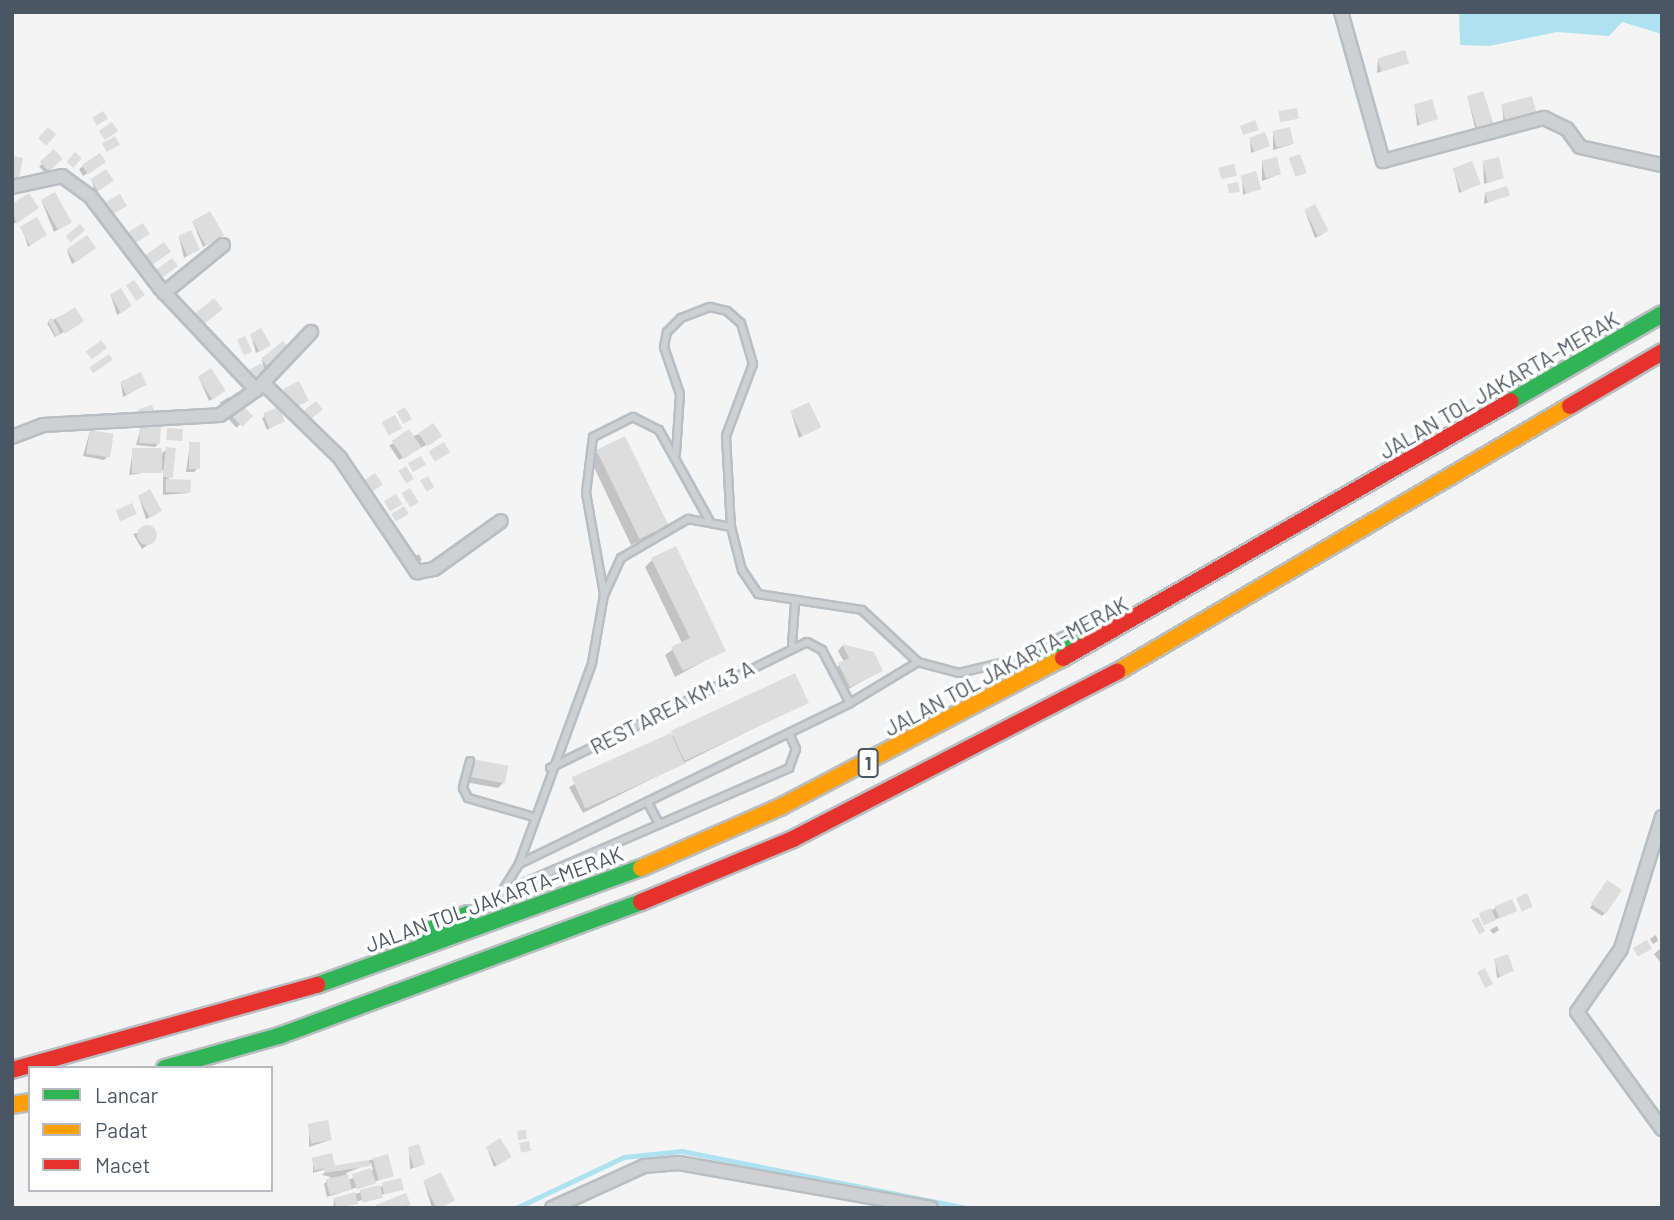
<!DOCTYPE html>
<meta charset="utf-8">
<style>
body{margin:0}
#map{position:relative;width:1674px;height:1220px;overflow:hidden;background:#f4f4f4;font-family:Barlow,sans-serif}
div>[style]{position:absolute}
.water>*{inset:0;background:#aee2f0}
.shadow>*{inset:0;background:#0003;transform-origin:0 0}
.stream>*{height:4.5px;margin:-2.25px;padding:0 2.25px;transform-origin:2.25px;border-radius:2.25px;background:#aee2f0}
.building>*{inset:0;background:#ddddde;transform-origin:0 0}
.round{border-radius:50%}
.roads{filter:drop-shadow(2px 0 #b9bec3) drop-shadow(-2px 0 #b9bec3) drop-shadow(0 2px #b9bec3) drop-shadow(0 -2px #b9bec3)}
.lane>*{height:6px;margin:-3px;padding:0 3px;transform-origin:3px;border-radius:3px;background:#ced0d2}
.street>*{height:12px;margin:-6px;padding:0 6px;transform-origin:6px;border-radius:6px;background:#ced0d2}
.fast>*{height:16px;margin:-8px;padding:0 8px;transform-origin:8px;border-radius:8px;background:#30b455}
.slow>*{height:16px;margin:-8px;padding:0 8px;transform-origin:8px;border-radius:8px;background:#ff9f0a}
.jam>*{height:16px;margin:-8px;padding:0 8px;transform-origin:8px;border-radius:8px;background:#e5322d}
span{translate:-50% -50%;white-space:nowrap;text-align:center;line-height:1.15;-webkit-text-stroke:7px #fff;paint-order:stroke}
.shield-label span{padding:2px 5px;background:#fff;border:2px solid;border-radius:5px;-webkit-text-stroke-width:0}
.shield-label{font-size:19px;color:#4a5661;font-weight:700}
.street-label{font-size:21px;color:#4a5661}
.frame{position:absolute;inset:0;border:14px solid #4a5661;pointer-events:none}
.legend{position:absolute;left:28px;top:1066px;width:245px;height:126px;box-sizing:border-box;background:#fff;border:2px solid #b7bbc0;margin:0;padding:9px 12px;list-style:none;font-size:21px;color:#4a5661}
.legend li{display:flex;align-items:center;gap:14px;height:35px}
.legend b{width:35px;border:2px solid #b7bbc0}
</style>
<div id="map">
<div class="water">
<div style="clip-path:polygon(1459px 12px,1662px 12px,1662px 34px,1622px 22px,1609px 36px,1557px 32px,1489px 46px,1460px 45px)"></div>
</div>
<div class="shadow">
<div style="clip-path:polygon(1378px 59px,1407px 63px,1377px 73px)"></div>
<div style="clip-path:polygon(1468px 98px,1494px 129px,1477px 137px)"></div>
<div style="clip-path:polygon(1502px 105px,1533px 122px,1504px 129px)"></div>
<div style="clip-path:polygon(1415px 106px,1436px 118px,1417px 126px)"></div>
<div style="clip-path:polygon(1273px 132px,1292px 144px,1273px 150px)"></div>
<div style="clip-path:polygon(1250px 139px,1268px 145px,1251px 153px)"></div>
<div style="left:54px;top:152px;width:10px;height:21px;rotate:45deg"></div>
<div style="clip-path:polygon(99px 155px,100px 165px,83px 176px,79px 169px)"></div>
<div style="clip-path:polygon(1483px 162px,1502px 178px,1484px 184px)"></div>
<div style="clip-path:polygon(1262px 163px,1279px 174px,1262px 181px)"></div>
<div style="clip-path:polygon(1454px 170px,1479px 184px,1459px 193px)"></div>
<div style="clip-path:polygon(1242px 176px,1259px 188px,1243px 195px)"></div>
<div style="clip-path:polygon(92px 181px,109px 183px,95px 193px)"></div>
<div style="clip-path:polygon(1485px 193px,1508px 195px,1484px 204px)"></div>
<div style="clip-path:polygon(28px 196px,33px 211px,12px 225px,12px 206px)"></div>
<div style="clip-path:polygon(42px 202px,66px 225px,54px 232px)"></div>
<div style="clip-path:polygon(1305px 211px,1323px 234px,1315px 238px)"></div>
<div style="clip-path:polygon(193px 223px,219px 237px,203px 247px)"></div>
<div style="clip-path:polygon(22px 228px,45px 235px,28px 247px)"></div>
<div style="clip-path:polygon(179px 237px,198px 249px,184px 258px)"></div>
<div style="clip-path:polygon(67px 251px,91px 251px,72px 264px)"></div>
<div style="clip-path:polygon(111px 296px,127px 309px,117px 315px)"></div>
<div style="clip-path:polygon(75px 309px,78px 324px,55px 337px,47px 323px)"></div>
<div style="clip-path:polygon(251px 335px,265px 348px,256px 353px)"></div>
<div style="clip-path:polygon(286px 354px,264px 371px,262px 359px)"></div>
<div style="clip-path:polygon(199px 378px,221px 394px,209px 401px)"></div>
<div style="clip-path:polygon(121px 383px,145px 385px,123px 397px)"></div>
<div style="left:229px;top:397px;width:6px;height:11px;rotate:59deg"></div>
<div style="left:241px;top:406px;width:13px;height:18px;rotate:48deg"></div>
<div style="clip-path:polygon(278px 410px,283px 421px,267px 430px,262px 418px)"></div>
<div style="clip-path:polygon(791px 412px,819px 426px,799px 438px)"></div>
<div style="clip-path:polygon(141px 427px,158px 444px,155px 447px,136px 445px)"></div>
<div style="clip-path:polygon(90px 431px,107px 457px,104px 460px,83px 456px)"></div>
<div style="clip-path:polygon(419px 434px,437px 439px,399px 460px,389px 445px)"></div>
<div style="clip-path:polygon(190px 444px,197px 469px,194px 472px,186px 472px)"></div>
<div style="clip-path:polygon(133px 449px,160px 455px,167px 449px,169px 481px,188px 493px,163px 495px,163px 470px,129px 475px)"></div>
<div style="clip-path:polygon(597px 452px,666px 525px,658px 532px,631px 545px,590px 459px)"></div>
<div style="clip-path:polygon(139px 497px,157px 514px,146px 519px)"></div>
<div style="clip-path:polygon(152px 529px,155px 540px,142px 549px,133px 534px)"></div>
<div style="clip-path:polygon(419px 554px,422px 560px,417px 564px,414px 557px)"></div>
<div style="clip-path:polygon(653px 559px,724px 650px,675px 677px,665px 655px,682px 643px,645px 567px)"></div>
<div style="clip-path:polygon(842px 646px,872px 654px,880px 671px,845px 691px,834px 669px,844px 662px,838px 651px)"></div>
<div style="clip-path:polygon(807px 702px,583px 813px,569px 787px,673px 735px)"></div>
<div style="clip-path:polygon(474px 761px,503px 783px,498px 788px,465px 782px)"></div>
<div style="clip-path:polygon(1662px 840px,1662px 855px,1661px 856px,1654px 845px)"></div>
<div style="clip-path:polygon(1605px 885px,1605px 913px,1602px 916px,1590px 908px)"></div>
<div style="clip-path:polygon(1496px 908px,1515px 910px,1484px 925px,1480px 916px)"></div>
<div style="clip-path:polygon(1497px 926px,1499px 930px,1493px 934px,1490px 930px)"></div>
<div style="clip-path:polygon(1656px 935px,1658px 941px,1653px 944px,1650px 939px)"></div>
<div style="clip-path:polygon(1661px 948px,1662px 959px,1659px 961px,1654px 954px)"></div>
<div style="clip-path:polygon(1495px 961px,1512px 971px,1497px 978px)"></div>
<div style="clip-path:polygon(309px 1126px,330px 1140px,309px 1147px)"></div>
<div style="clip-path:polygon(487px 1148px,506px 1159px,494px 1167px)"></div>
<div style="clip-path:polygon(409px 1149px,423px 1163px,420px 1166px,410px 1169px)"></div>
<div style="clip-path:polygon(evenodd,313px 1159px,333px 1165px,326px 1172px,374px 1159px,392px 1176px,327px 1197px,324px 1184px,331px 1177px,322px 1175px,329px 1168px,313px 1173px,313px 1159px,371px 1163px,373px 1170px,348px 1180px,346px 1173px,371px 1163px)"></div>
<div style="clip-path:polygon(424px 1182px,453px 1200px,432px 1208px)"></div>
<div style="clip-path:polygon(383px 1186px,402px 1189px,333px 1208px,334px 1200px)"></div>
<div style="clip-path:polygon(409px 1205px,406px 1208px,376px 1208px,377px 1207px)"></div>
</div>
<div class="stream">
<div style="left:516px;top:1208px;width:119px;rotate:-25.3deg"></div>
<div style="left:624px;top:1157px;width:58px;rotate:-5.9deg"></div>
<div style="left:682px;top:1151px;width:291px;rotate:11.3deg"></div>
</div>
<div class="building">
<div style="left:1405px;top:50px;width:14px;height:29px;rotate:73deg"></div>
<div style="left:1483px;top:91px;width:41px;height:17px;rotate:72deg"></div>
<div style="left:1532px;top:96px;width:24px;height:32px;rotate:75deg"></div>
<div style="left:1432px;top:99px;width:21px;height:19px;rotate:73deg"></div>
<div style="left:1297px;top:108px;width:11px;height:19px;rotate:80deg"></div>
<div style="left:103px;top:111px;width:9px;height:13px;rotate:58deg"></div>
<div style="clip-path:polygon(1255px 120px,1259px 130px,1243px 135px,1240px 126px)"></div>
<div style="left:112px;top:122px;width:11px;height:16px;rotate:56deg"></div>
<div style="left:48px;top:127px;width:11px;height:15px;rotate:41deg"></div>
<div style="left:1290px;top:127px;width:17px;height:18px;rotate:77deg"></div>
<div style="left:1265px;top:132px;width:15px;height:17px;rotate:70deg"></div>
<div style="left:115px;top:136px;width:10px;height:15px;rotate:61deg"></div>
<div style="left:54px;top:149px;width:13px;height:19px;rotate:48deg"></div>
<div style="left:75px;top:152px;width:9px;height:13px;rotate:41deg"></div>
<div style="left:100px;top:153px;width:11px;height:22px;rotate:56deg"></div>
<div style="left:1300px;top:154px;width:20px;height:12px;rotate:70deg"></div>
<div style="clip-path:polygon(12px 156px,23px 158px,19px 179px,12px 178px)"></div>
<div style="left:1277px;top:157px;width:18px;height:16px;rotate:77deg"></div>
<div style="left:1499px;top:157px;width:22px;height:17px;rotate:77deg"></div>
<div style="left:1472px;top:161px;width:25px;height:21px;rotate:69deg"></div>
<div style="left:1234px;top:164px;width:12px;height:16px;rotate:76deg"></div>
<div style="left:106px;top:169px;width:14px;height:19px;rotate:56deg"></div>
<div style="left:1256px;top:171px;width:19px;height:16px;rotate:74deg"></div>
<div style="clip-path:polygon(1238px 182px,1240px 192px,1229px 193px,1227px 184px)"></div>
<div style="left:1507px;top:186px;width:10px;height:23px;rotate:73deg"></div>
<div style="left:55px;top:192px;width:35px;height:16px;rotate:61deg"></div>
<div style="clip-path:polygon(29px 193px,39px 208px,16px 224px,12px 204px)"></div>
<div style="left:120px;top:194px;width:14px;height:21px;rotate:60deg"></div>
<div style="left:1315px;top:204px;width:30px;height:12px;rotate:63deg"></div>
<div style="left:210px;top:211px;width:28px;height:21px;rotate:60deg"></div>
<div style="left:37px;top:217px;width:21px;height:20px;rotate:61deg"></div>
<div style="left:143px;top:223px;width:13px;height:19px;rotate:58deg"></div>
<div style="left:80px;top:224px;width:8px;height:19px;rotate:50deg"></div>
<div style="left:191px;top:230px;width:22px;height:14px;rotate:66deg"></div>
<div style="left:87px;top:235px;width:16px;height:25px;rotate:55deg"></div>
<div style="left:164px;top:242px;width:12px;height:25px;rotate:55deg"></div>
<div style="left:172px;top:258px;width:10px;height:25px;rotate:53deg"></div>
<div style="clip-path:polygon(134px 280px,145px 295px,136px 301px,126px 285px)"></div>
<div style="left:121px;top:288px;width:21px;height:13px;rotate:59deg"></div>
<div style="left:214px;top:298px;width:14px;height:27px;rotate:51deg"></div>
<div style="left:75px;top:307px;width:17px;height:23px;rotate:57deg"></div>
<div style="left:52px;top:318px;width:18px;height:5px;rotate:61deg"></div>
<div style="left:261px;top:328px;width:20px;height:13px;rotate:60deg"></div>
<div style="left:245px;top:336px;width:17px;height:9px;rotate:65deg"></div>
<div style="left:101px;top:340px;width:10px;height:19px;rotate:53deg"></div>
<div style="left:283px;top:341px;width:13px;height:28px;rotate:51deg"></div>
<div style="left:109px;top:354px;width:7px;height:24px;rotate:56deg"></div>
<div style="left:261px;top:363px;width:12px;height:17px;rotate:59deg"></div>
<div style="left:211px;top:368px;width:27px;height:16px;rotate:57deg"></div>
<div style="left:141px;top:372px;width:14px;height:23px;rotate:65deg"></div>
<div style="left:299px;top:381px;width:22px;height:18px;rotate:63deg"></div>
<div style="left:316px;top:401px;width:11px;height:17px;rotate:52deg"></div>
<div style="left:809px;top:402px;width:28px;height:21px;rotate:64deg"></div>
<div style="left:241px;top:404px;width:17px;height:15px;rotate:45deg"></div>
<div style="left:152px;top:405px;width:9px;height:14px;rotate:72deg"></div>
<div style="left:279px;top:407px;width:16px;height:17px;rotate:68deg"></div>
<div style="left:405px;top:407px;width:14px;height:10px;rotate:60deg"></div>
<div style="left:395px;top:415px;width:15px;height:15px;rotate:62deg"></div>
<div style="left:433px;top:423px;width:16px;height:18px;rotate:55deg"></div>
<div style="left:140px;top:425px;width:21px;height:18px;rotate:3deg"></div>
<div style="left:167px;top:428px;width:16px;height:12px;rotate:4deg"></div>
<div style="left:409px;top:429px;width:22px;height:21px;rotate:56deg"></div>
<div style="left:90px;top:430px;width:24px;height:24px;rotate:9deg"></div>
<div style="left:625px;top:436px;width:99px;height:32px;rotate:64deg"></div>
<div style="left:189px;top:442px;width:11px;height:27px"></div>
<div style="left:444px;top:442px;width:12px;height:18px;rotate:59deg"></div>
<div style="left:166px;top:447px;width:10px;height:30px;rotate:6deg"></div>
<div style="left:132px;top:448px;width:30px;height:25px"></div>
<div style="left:421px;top:456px;width:10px;height:15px;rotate:61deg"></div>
<div style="left:406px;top:466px;width:15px;height:9px;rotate:58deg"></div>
<div style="left:375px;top:473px;width:14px;height:15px;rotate:56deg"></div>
<div style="left:428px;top:476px;width:13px;height:9px;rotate:61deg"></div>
<div style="left:166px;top:479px;width:25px;height:13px;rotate:2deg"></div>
<div style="left:410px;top:488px;width:17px;height:10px;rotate:59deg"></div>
<div style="left:150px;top:489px;width:25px;height:14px;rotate:61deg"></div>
<div style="left:396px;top:494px;width:12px;height:14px;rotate:59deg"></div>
<div style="left:132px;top:503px;width:12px;height:18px;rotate:66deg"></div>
<div style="left:404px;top:506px;width:9px;height:15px;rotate:58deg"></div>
<div class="round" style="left:137px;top:525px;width:20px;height:20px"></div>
<div style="clip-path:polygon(676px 546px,726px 651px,683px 671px,671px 647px,690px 638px,651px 558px)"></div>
<div style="clip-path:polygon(842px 644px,874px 652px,883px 671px,850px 687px,838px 663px,849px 658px)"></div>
<div style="left:795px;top:673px;width:33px;height:137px;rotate:65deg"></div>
<div style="left:671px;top:733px;width:34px;height:109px;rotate:66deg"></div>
<div style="left:473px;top:759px;width:36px;height:18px;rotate:11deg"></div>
<div style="left:1607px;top:880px;width:18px;height:29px;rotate:34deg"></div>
<div style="left:1527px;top:893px;width:15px;height:12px;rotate:67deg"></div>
<div style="left:1512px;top:899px;width:13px;height:19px;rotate:67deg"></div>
<div style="left:1491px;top:908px;width:13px;height:13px;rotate:67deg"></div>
<div style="left:1478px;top:917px;width:16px;height:7px;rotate:63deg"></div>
<div style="left:1647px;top:940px;width:10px;height:16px;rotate:61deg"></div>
<div style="left:1508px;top:954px;width:18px;height:15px;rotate:71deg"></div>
<div style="left:1485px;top:968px;width:18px;height:9px;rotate:63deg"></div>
<div style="left:328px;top:1120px;width:20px;height:21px;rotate:79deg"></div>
<div style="left:526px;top:1130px;width:9px;height:9px;rotate:84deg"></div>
<div style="left:500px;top:1138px;width:22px;height:17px;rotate:58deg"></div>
<div style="left:529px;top:1141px;width:10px;height:10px;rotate:79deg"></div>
<div style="left:419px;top:1144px;width:21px;height:12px;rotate:73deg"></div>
<div style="left:332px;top:1153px;width:13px;height:21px;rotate:77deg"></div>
<div style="left:388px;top:1154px;width:23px;height:16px;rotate:75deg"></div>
<div style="left:369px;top:1160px;width:6px;height:46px;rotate:81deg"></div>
<div style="left:371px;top:1168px;width:16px;height:20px;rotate:72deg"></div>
<div style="left:441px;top:1172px;width:32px;height:20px;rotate:64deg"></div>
<div style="left:348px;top:1174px;width:16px;height:23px;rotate:76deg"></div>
<div style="left:401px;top:1178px;width:12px;height:20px;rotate:76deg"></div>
<div style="left:380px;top:1185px;width:13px;height:21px;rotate:77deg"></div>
<div style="clip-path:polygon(355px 1192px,358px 1204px,336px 1208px,334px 1198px)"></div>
<div style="clip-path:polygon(406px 1193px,411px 1205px,377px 1208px,376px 1205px)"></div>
</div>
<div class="roads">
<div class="lane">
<div style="left:676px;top:453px;width:59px;rotate:-86.1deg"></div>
<div style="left:680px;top:394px;width:50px;rotate:-108.8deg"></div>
<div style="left:664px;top:347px;width:15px;rotate:-79deg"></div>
<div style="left:667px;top:332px;width:20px;rotate:-45deg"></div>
<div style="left:681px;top:318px;width:31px;rotate:-21deg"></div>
<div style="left:710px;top:307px;width:17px;rotate:13deg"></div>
<div style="left:727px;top:311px;width:18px;rotate:41deg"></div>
<div style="left:741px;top:323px;width:43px;rotate:73.7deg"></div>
<div style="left:753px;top:364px;width:77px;rotate:110.6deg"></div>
<div style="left:726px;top:436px;width:91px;rotate:86.9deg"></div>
<div style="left:604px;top:594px;width:103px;rotate:-100.1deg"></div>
<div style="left:586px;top:493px;width:56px;rotate:-82.9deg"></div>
<div style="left:593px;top:437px;width:45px;rotate:-26.6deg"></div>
<div style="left:633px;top:417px;width:29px;rotate:27deg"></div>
<div style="left:659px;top:430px;width:103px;rotate:60.9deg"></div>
<div style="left:792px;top:645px;width:42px;rotate:-85.9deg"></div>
<div style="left:470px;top:761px;width:28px;rotate:105deg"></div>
<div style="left:463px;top:788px;width:11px;rotate:63deg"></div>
<div style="left:468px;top:798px;width:69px;rotate:16.1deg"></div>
<div style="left:550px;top:768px;width:286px;rotate:-26.1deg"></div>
<div style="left:807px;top:642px;width:17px;rotate:28deg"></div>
<div style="left:822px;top:650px;width:60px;rotate:62.2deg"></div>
<div style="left:648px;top:803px;width:24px;rotate:62deg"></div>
<div style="left:519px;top:864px;width:368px;rotate:-25.9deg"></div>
<div style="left:850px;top:703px;width:79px;rotate:-31.1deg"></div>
<div style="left:503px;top:892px;width:312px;rotate:-23.4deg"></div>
<div style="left:789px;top:768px;width:20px;rotate:-70deg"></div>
<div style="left:796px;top:749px;width:17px;rotate:-114deg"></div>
<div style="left:473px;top:912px;width:34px;rotate:-34deg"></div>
<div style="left:501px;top:893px;width:34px;rotate:-58deg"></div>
<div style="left:519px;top:864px;width:214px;rotate:-70deg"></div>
<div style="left:592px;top:663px;width:69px;rotate:-80deg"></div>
<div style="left:604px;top:595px;width:41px;rotate:-65.3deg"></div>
<div style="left:621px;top:558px;width:78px;rotate:-30.2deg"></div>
<div style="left:688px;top:519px;width:44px;rotate:10.5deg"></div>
<div style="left:731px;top:527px;width:44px;rotate:75.7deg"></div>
<div style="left:742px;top:570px;width:29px;rotate:56deg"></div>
<div style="left:758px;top:594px;width:105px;rotate:8.7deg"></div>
<div style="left:862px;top:610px;width:76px;rotate:42.9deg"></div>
<div style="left:918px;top:662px;width:42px;rotate:15deg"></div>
<div style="left:959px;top:673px;width:73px;rotate:-13.5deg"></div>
</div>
<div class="street">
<div style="left:1341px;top:12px;width:155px;rotate:74.3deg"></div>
<div style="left:1383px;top:161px;width:167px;rotate:-15deg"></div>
<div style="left:1544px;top:118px;width:25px;rotate:26deg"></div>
<div style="left:1567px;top:129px;width:22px;rotate:54deg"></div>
<div style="left:1580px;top:147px;width:84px;rotate:12.4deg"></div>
<div style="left:12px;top:187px;width:51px;rotate:-12.4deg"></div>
<div style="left:62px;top:176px;width:34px;rotate:36deg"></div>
<div style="left:90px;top:196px;width:116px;rotate:52.7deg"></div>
<div style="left:160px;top:288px;width:140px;rotate:46.7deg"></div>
<div style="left:164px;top:293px;width:76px;rotate:-39.1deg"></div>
<div style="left:263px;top:383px;width:107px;rotate:44.2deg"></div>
<div style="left:340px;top:458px;width:138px;rotate:56deg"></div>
<div style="left:417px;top:572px;width:17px;rotate:-10deg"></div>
<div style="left:434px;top:569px;width:82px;rotate:-35.6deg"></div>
<div style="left:12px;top:437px;width:33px;rotate:-21deg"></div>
<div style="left:43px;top:425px;width:177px;rotate:-3.2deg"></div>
<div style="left:220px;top:415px;width:44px;rotate:-34.8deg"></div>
<div style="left:256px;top:390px;width:80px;rotate:-46.5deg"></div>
<div style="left:1662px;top:817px;width:138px;rotate:107.3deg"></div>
<div style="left:1621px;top:949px;width:77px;rotate:124.9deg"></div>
<div style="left:1577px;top:1012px;width:145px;rotate:54deg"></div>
<div style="left:552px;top:1208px;width:101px;rotate:-24.5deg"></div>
<div style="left:644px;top:1166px;width:35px;rotate:-5deg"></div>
<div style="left:679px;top:1163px;width:256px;rotate:10.1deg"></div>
</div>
<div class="fast">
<div style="left:1511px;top:401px;width:174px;rotate:-29.9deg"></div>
<div style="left:1032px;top:655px;width:68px;rotate:-23.5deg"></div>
<div style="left:422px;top:933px;width:50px;rotate:-22.4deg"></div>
<div style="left:317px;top:985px;width:344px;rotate:-19.9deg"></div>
<div style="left:165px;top:1068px;width:118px;rotate:-15.7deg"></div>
<div style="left:279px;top:1036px;width:386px;rotate:-20.3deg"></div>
</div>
<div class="slow">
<div style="left:1117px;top:672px;width:525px;rotate:-30.42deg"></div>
<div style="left:641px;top:868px;width:154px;rotate:-23.7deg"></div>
<div style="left:782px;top:806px;width:318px;rotate:-27.8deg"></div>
<div style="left:12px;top:1105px;width:18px;rotate:-9deg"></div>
</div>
<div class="jam">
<div style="left:1570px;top:406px;width:107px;rotate:-30.4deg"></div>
<div style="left:1063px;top:658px;width:516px;rotate:-29.84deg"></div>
<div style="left:641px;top:902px;width:165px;rotate:-22.5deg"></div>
<div style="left:793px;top:839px;width:365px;rotate:-27.3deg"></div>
<div style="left:12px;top:1070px;width:317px;rotate:-15.6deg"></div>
</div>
</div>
<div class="shield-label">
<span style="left:868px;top:763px">1</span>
</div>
<div class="street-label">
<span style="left:1499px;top:385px;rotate:-30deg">JALAN TOL JAKARTA–MERAK</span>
<span style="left:1006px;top:666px;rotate:-28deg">JALAN TOL JAKARTA–MERAK</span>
<span style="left:672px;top:707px;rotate:-27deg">REST AREA KM 43 A</span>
<span style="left:494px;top:899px;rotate:-20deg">JALAN TOL JAKARTA–MERAK</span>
</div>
<div class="frame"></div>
<ul class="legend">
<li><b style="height:9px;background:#30b455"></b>Lancar</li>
<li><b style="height:9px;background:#ff9f0a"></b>Padat</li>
<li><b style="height:9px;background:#e5322d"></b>Macet</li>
</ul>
</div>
